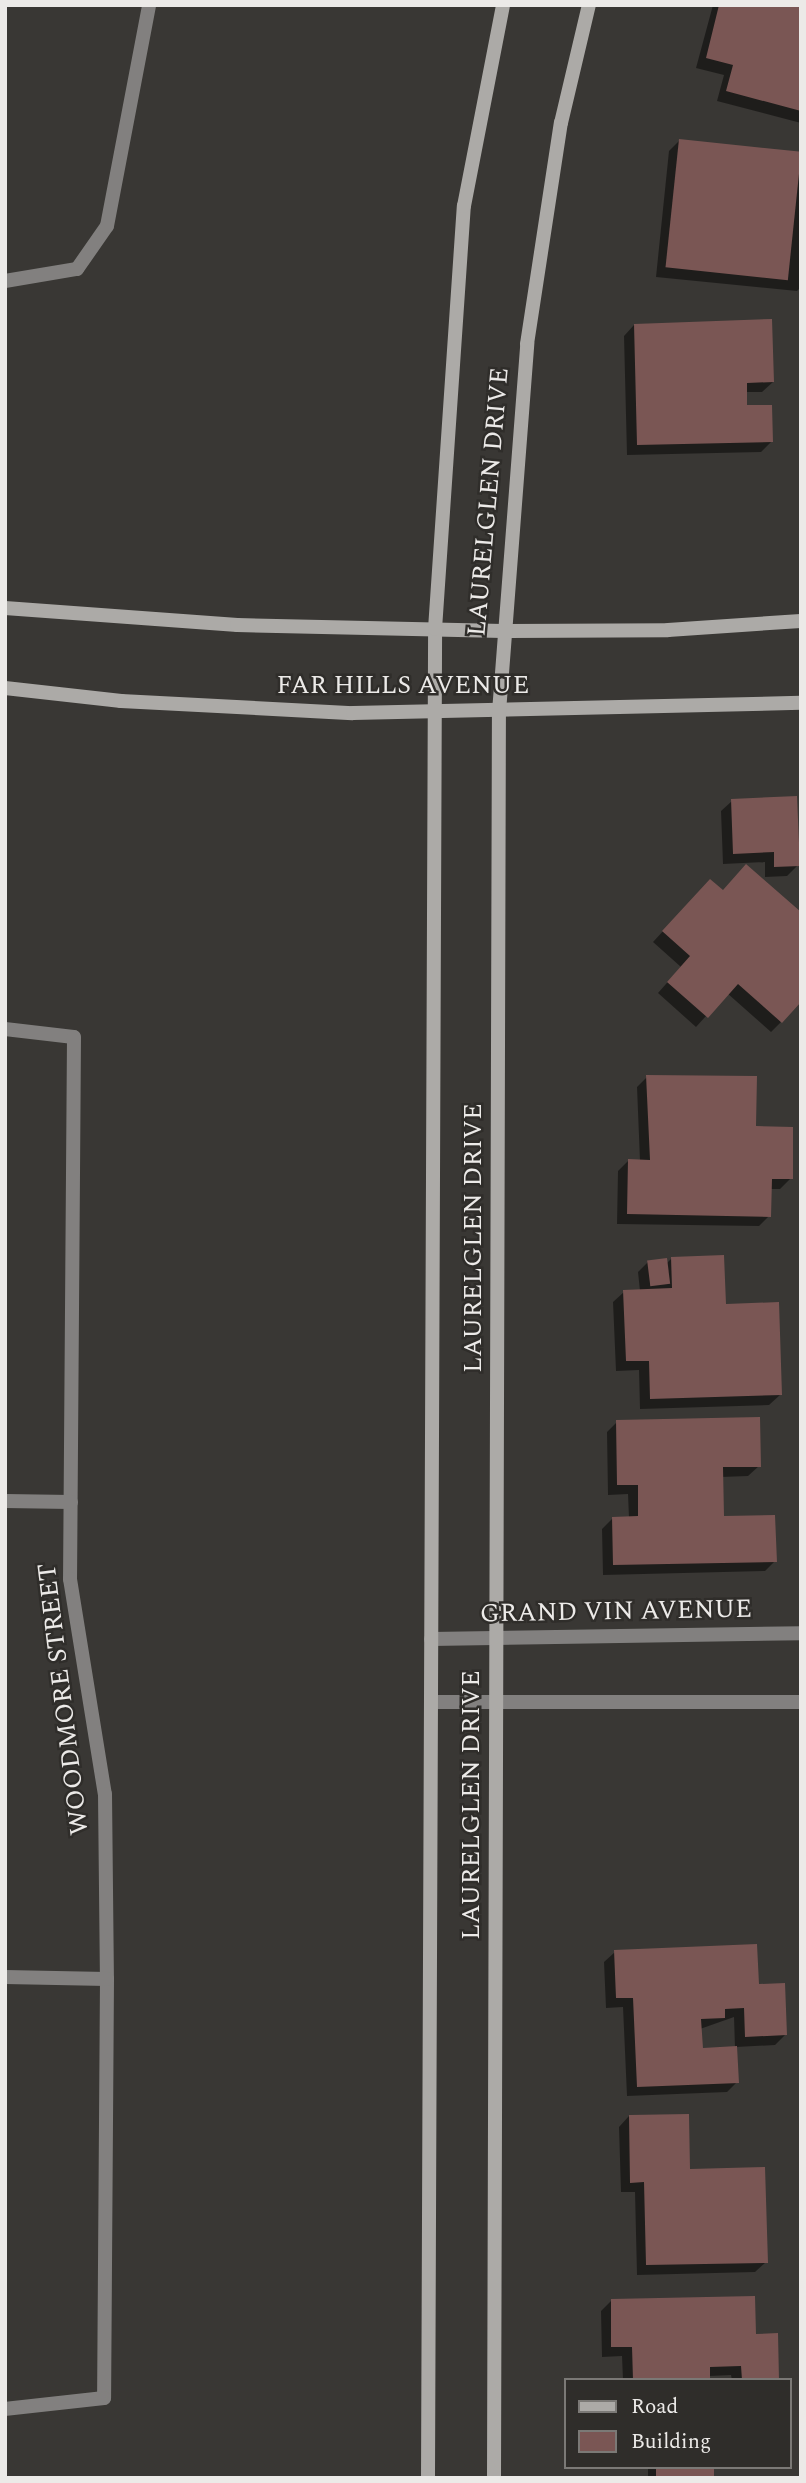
<!DOCTYPE html>
<style>
body{margin:0}
#map{position:relative;width:806px;height:2483px;overflow:hidden;background:#393734;font-family:Spectral,serif}
div>[style]{position:absolute}
.shadow>*{inset:0;background:#0007;transform-origin:0 0}
.building>*{inset:0;background:#7a5654;transform-origin:0 0}
.street>*{height:14px;margin:-7px;padding:0 7px;transform-origin:7px;border-radius:7px;background:#82807f}
.secondary>*{height:14px;margin:-7px;padding:0 7px;transform-origin:7px;border-radius:7px;background:#acaaa7}
span{translate:-50% -50%;white-space:nowrap;text-align:center;line-height:1.15;-webkit-text-stroke:5px #2f2d2a;paint-order:stroke}
.street-label{font-size:26px;color:#eceae8}
.frame{position:absolute;inset:0;border:7px solid #eceae8;pointer-events:none}
.legend{position:absolute;left:564px;top:2378px;width:228px;height:91px;box-sizing:border-box;background:#2f2d2a;border:2px solid #7b7976;margin:0;padding:9px 12px;list-style:none;font-size:21px;color:#eceae8}
.legend li{display:flex;align-items:center;gap:14px;height:35px}
.legend b{width:35px;border:2px solid #7b7976}
</style>
<div id="map">
<div class="shadow">
<div style="clip-path:polygon(713px 5px,801px 5px,801px 123px,717px 101px,724px 75px,696px 68px)"></div>
<div style="clip-path:polygon(679px 141px,801px 153px,801px 287px,797px 291px,656px 277px,669px 151px)"></div>
<div style="clip-path:polygon(634px 325px,773px 382px,762px 392px,745px 392px,746px 407px,772px 441px,761px 452px,627px 455px,624px 336px)"></div>
<div style="clip-path:polygon(732px 801px,798px 865px,787px 876px,765px 877px,765px 862px,723px 864px,721px 811px)"></div>
<div style="clip-path:polygon(700px 891px,781px 1022px,771px 1032px,727px 993px,696px 1027px,658px 993px,681px 967px,653px 942px)"></div>
<div style="clip-path:polygon(647px 1077px,754px 1128px,791px 1178px,780px 1189px,770px 1189px,769px 1216px,759px 1226px,617px 1224px,618px 1171px,629px 1160px,640px 1161px,637px 1087px)"></div>
<div style="clip-path:polygon(672px 1258px,724px 1306px,780px 1395px,769px 1405px,640px 1409px,639px 1370px,616px 1371px,613px 1302px,624px 1292px,640px 1291px,638px 1272px,648px 1262px,666px 1264px)"></div>
<div style="clip-path:polygon(617px 1422px,759px 1466px,748px 1476px,721px 1477px,722px 1518px,775px 1561px,765px 1571px,603px 1575px,602px 1529px,613px 1518px,629px 1518px,628px 1494px,608px 1495px,607px 1432px)"></div>
<div style="clip-path:polygon(evenodd,615px 1952px,758px 1985px,786px 2034px,775px 2045px,736px 2047px,737px 2082px,727px 2092px,627px 2096px,623px 2007px,606px 2008px,604px 1962px,615px 1952px,734px 2017px,735px 2048px,701px 2049px,700px 2029px,734px 2017px)"></div>
<div style="clip-path:polygon(629px 2116px,688px 2171px,766px 2262px,755px 2272px,637px 2275px,635px 2192px,621px 2192px,619px 2127px)"></div>
<div style="clip-path:polygon(611px 2301px,754px 2336px,777px 2380px,732px 2380px,731px 2375px,623px 2380px,622px 2356px,602px 2357px,601px 2311px)"></div>
<div style="left:648px;top:2467px;width:64px;height:11px"></div>
</div>
<div class="building">
<div style="clip-path:polygon(719px 5px,801px 5px,801px 111px,726px 91px,733px 65px,706px 58px)"></div>
<div style="left:679px;top:139px;width:123px;height:129px;rotate:6deg"></div>
<div style="clip-path:polygon(772px 319px,774px 382px,747px 383px,747px 405px,772px 405px,773px 442px,637px 445px,634px 324px)"></div>
<div style="clip-path:polygon(797px 796px,800px 866px,774px 867px,774px 852px,733px 854px,731px 799px)"></div>
<div style="clip-path:polygon(746px 864px,801px 912px,801px 1002px,782px 1023px,738px 984px,708px 1018px,667px 982px,690px 956px,662px 931px,710px 879px,723px 890px)"></div>
<div style="clip-path:polygon(646px 1075px,757px 1076px,756px 1126px,793px 1127px,793px 1179px,772px 1179px,771px 1217px,627px 1214px,628px 1159px,650px 1160px)"></div>
<div style="clip-path:polygon(724px 1255px,726px 1304px,779px 1302px,782px 1395px,650px 1399px,649px 1361px,626px 1361px,623px 1290px,672px 1288px,671px 1257px)"></div>
<div style="left:667px;top:1258px;width:26px;height:20px;rotate:83deg"></div>
<div style="clip-path:polygon(760px 1417px,761px 1467px,723px 1467px,724px 1516px,775px 1515px,777px 1562px,613px 1565px,612px 1517px,638px 1516px,638px 1485px,617px 1485px,616px 1420px)"></div>
<div style="clip-path:polygon(757px 1944px,759px 1984px,785px 1983px,787px 2035px,745px 2037px,744px 2008px,725px 2009px,725px 2018px,701px 2019px,703px 2048px,737px 2046px,739px 2083px,637px 2087px,633px 1998px,616px 1998px,614px 1950px)"></div>
<div style="clip-path:polygon(689px 2114px,690px 2169px,765px 2167px,768px 2263px,646px 2265px,644px 2182px,630px 2183px,629px 2115px)"></div>
<div style="clip-path:polygon(755px 2296px,756px 2334px,778px 2333px,779px 2380px,742px 2380px,741px 2366px,710px 2367px,710px 2380px,633px 2380px,632px 2347px,611px 2347px,611px 2299px)"></div>
<div style="left:656px;top:2467px;width:58px;height:11px"></div>
</div>
<div class="street">
<div style="left:5px;top:281px;width:73px;rotate:-9.5deg"></div>
<div style="left:77px;top:269px;width:52px;rotate:-55.1deg"></div>
<div style="left:107px;top:226px;width:225px;rotate:-79.2deg"></div>
<div style="left:5px;top:1029px;width:69px;rotate:6.6deg"></div>
<div style="left:74px;top:1037px;width:542px;rotate:90.42deg"></div>
<div style="left:70px;top:1579px;width:218px;rotate:80.8deg"></div>
<div style="left:105px;top:1794px;width:185px;rotate:89.4deg"></div>
<div style="left:107px;top:1979px;width:419px;rotate:90.4deg"></div>
<div style="left:104px;top:2398px;width:100px;rotate:173.7deg"></div>
<div style="left:5px;top:1501px;width:66px;rotate:0.9deg"></div>
<div style="left:431px;top:1639px;width:370px;rotate:-0.9deg"></div>
<div style="left:432px;top:1702px;width:369px"></div>
<div style="left:5px;top:1977px;width:102px;rotate:1.1deg"></div>
</div>
<div class="secondary">
<div style="left:5px;top:608px;width:233px;rotate:4.2deg"></div>
<div style="left:237px;top:625px;width:266px;rotate:1.3deg"></div>
<div style="left:503px;top:631px;width:165px;rotate:-0.3deg"></div>
<div style="left:668px;top:630px;width:133px;rotate:-3.9deg"></div>
<div style="left:5px;top:688px;width:117px;rotate:6.4deg"></div>
<div style="left:121px;top:701px;width:232px;rotate:3deg"></div>
<div style="left:353px;top:713px;width:448px;rotate:-1.3deg"></div>
<div style="left:428px;top:2478px;width:1849px;rotate:-89.78deg"></div>
<div style="left:435px;top:629px;width:424px;rotate:-86.1deg"></div>
<div style="left:464px;top:206px;width:205px;rotate:-79deg"></div>
<div style="left:494px;top:2478px;width:1766px;rotate:-89.84deg"></div>
<div style="left:499px;top:712px;width:369px;rotate:-85.6deg"></div>
<div style="left:527px;top:344px;width:224px;rotate:-81.3deg"></div>
<div style="left:561px;top:123px;width:121px;rotate:-76.7deg"></div>
</div>
<div class="street-label">
<span style="left:489px;top:502px;rotate:-85deg">LAURELGLEN DRIVE</span>
<span style="left:403px;top:686px">FAR HILLS AVENUE</span>
<span style="left:474px;top:1238px;rotate:-90deg">LAURELGLEN DRIVE</span>
<span style="left:616px;top:1612px;rotate:-1deg">GRAND VIN AVENUE</span>
<span style="left:64px;top:1699px;rotate:-97deg">WOODMORE STREET</span>
<span style="left:472px;top:1805px;rotate:-90deg">LAURELGLEN DRIVE</span>
</div>
<div class="frame"></div>
<ul class="legend">
<li><b style="height:9px;background:#acaaa7"></b>Road</li>
<li><b style="height:19px;background:#7a5654"></b>Building</li>
</ul>
</div>
